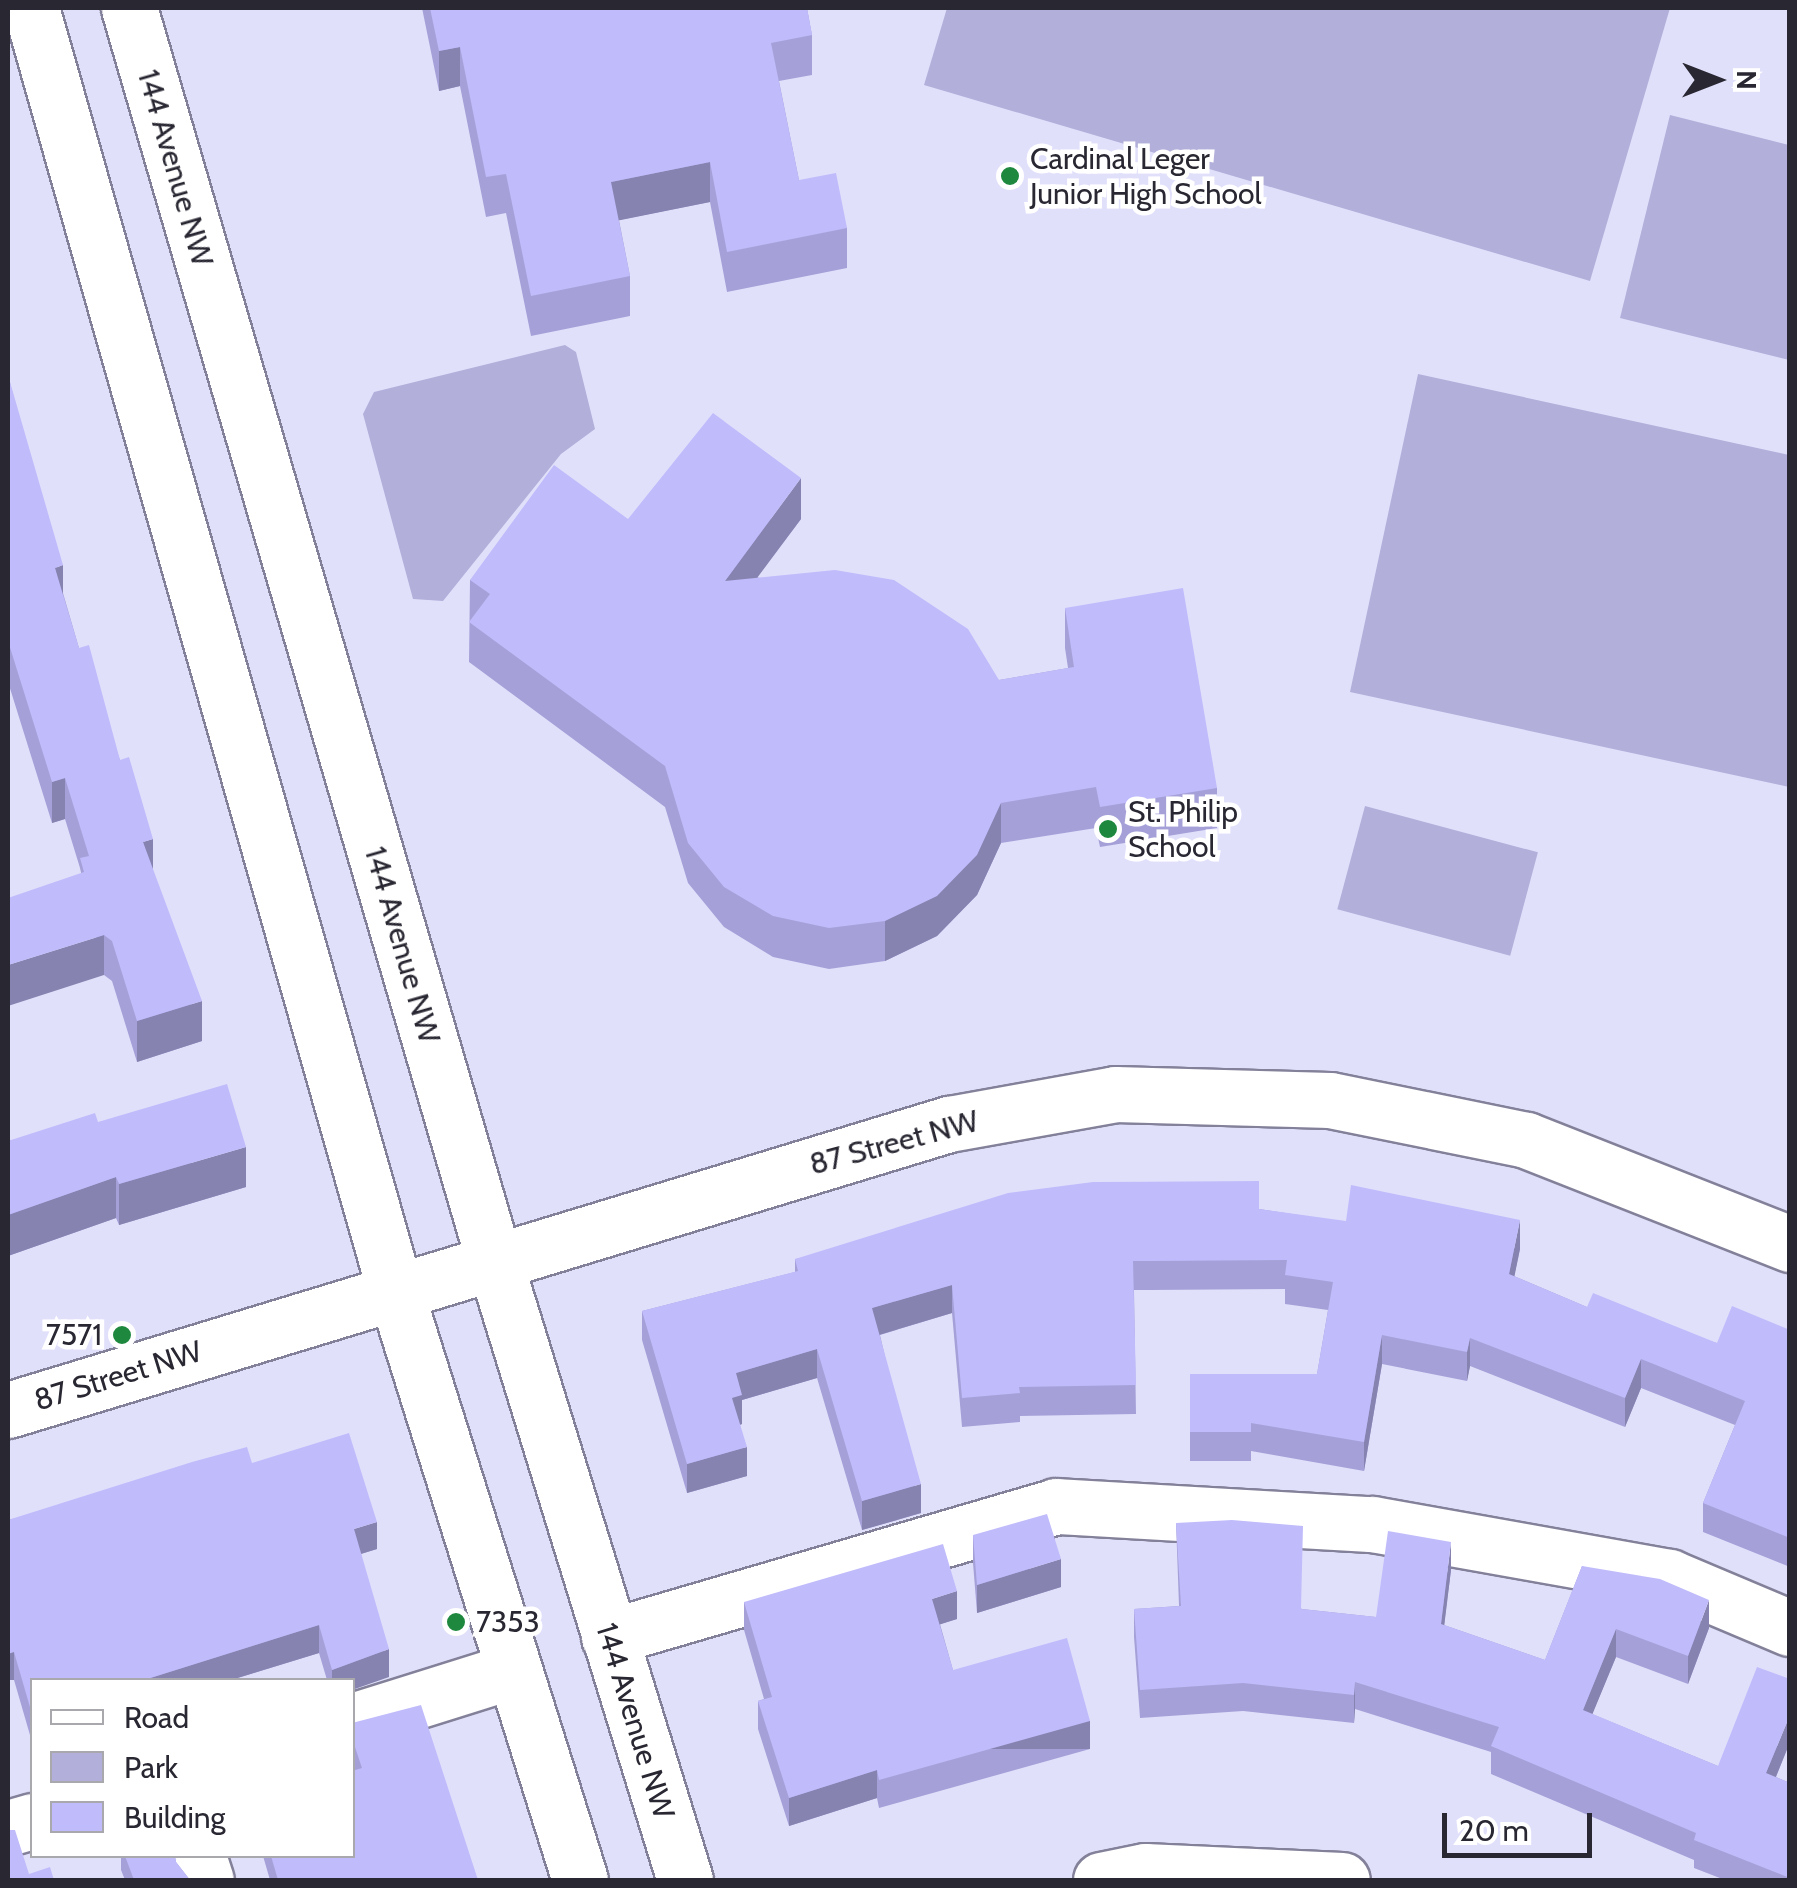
<!DOCTYPE html>
<style>
body{margin:0}
#map{position:relative;width:1797px;height:1888px;overflow:hidden;background:#e1e0fb;font-family:Cabin,sans-serif}
div>[style]{position:absolute}
.green>*{inset:0;background:#b2afda;transform-origin:0 0}
.roads{filter:drop-shadow(2px 0 #83819a) drop-shadow(-2px 0 #83819a) drop-shadow(0 2px #83819a) drop-shadow(0 -2px #83819a)}
.minor>*{height:55px;margin:-27.5px;padding:0 27.5px;transform-origin:27.5px;border-radius:27.5px;background:#fff}
.wall>*{inset:0;background:#a5a1d8}
.shaded-wall>*{inset:0;background:#8683b0;transform-origin:0 0}
.building>*{inset:0;background:#c0bbfb}
.dots>*{width:28px;height:28px;translate:-50% -50%;box-sizing:border-box;border:5px solid #fff;border-radius:50%}
span{translate:-50% -50%;white-space:nowrap;text-align:center;line-height:1.15;-webkit-text-stroke:9px #fff;paint-order:stroke}
.poi-label{font-size:30px;color:#282732}
.left{translate:0 -50%;text-align:left}
.right{translate:-100% -50%;text-align:right}
.street-label{font-size:30px;color:#282732}
.frame{position:absolute;inset:0;border:10px solid #282732;pointer-events:none}
.legend{position:absolute;left:30px;top:1678px;width:325px;height:180px;box-sizing:border-box;background:#fff;border:2px solid #a9a9ad;margin:0;padding:12px 18px;list-style:none;font-size:30px;color:#282732}
.legend li{display:flex;align-items:center;gap:20px;height:50px}
.legend b{width:50px;border:2px solid #a9a9ad}
.north{position:absolute;left:1667px;top:30px;width:100px;height:100px;-webkit-text-stroke:8px #fff;paint-order:stroke;rotate:90deg;font-size:28px;font-weight:700;line-height:40px;text-align:center;color:#282732}
.north::after{content:'';display:block;margin:auto;width:35px;height:45px;background:#282732;clip-path:polygon(50% 0,100% 100%,50% 72%,0 100%)}
.scale{position:absolute;left:1442px;top:1813px;width:150px;height:45px;box-sizing:border-box;border:5px solid #282732;border-top:0;padding-left:12px;font-size:30px;line-height:35px;white-space:nowrap;color:#282732;-webkit-text-stroke:8px #fff;paint-order:stroke}
</style>
<div id="map">
<div class="green">
<div style="clip-path:polygon(947px 8px,1670px 8px,1590px 281px,924px 85px)"></div>
<div style="clip-path:polygon(1670px 115px,1789px 145px,1789px 360px,1620px 318px)"></div>
<div style="clip-path:polygon(565px 345px,576px 352px,595px 429px,561px 454px,443px 601px,413px 599px,363px 414px,374px 392px)"></div>
<div style="clip-path:polygon(1418px 374px,1789px 455px,1789px 787px,1350px 692px)"></div>
<div style="left:1365px;top:806px;width:179px;height:107px;rotate:15deg"></div>
</div>
<div class="roads">
<div class="minor">
<div style="left:31px;top:8px;width:1333px;rotate:74.15deg"></div>
<div style="left:395px;top:1290px;width:618px;rotate:72.59deg"></div>
<div style="left:129px;top:8px;width:1304px;rotate:73.75deg"></div>
<div style="left:494px;top:1260px;width:649px;rotate:72.88deg"></div>
<div style="left:8px;top:1410px;width:984px;rotate:-16.91deg"></div>
<div style="left:949px;top:1124px;width:169px;rotate:-10.2deg"></div>
<div style="left:1115px;top:1094px;width:215px;rotate:1.6deg"></div>
<div style="left:1330px;top:1100px;width:200px;rotate:11.5deg"></div>
<div style="left:1526px;top:1140px;width:284px;rotate:21.5deg"></div>
<div style="left:609px;top:1637px;width:466px;rotate:-16.3deg"></div>
<div style="left:1056px;top:1506px;width:317px;rotate:3.3deg"></div>
<div style="left:1372px;top:1524px;width:302px;rotate:10.1deg"></div>
<div style="left:1669px;top:1577px;width:131px;rotate:22.9deg"></div>
<div style="left:352px;top:1721px;width:168px;rotate:-17.4deg"></div>
<div style="left:8px;top:1828px;width:25px;rotate:-16deg"></div>
<div style="left:198px;top:1856px;width:25px;rotate:72deg"></div>
<div style="left:1101px;top:1880px;width:45px;rotate:-11.6deg"></div>
<div style="left:1145px;top:1871px;width:197px;rotate:2.6deg"></div>
</div>
</div>
<div class="wall">
<div style="clip-path:polygon(422px 8px,807px 8px,812px 35px,812px 75px,779px 81px,799px 180px,847px 228px,847px 268px,727px 292px,710px 202px,619px 220px,630px 276px,630px 316px,531px 336px,506px 213px,486px 217px,460px 86px,439px 91px)"></div>
<div style="clip-path:polygon(8px 375px,63px 593px,79px 648px,120px 760px,202px 1041px,137px 1062px,112px 981px,104px 975px,80px 868px,65px 819px,52px 823px,8px 682px)"></div>
<div style="clip-path:polygon(628px 519px,801px 519px,757px 577px,999px 680px,1068px 668px,1065px 648px,1065px 608px,1217px 788px,1217px 828px,1100px 847px,1096px 828px,1001px 843px,977px 895px,937px 936px,885px 961px,829px 969px,773px 957px,724px 927px,688px 883px,665px 807px,469px 662px,470px 580px)"></div>
<div style="clip-path:polygon(98px 1122px,246px 1187px,119px 1225px,116px 1218px,8px 1256px,8px 1141px)"></div>
<div style="clip-path:polygon(1259px 1209px,1520px 1249px,1514px 1276px,1587px 1307px,1717px 1343px,1790px 1330px,1790px 1567px,1703px 1532px,1703px 1503px,1735px 1425px,1641px 1388px,1625px 1427px,1470px 1366px,1467px 1381px,1382px 1364px,1364px 1471px,1251px 1451px,1251px 1461px,1190px 1461px,1190px 1374px,1317px 1374px,1328px 1310px,1285px 1304px,1285px 1289px,1134px 1290px,1136px 1414px,1020px 1416px,1020px 1422px,962px 1427px,952px 1313px,880px 1335px,921px 1513px,862px 1530px,817px 1378px,742px 1400px,742px 1424px,740px 1425px,747px 1476px,687px 1493px,642px 1340px,642px 1311px,795px 1272px,795px 1259px)"></div>
<div style="clip-path:polygon(252px 1463px,377px 1549px,361px 1554px,389px 1677px,352px 1680px,327px 1680px,319px 1653px,231px 1680px,32px 1680px,32px 1742px,14px 1680px,8px 1520px)"></div>
<div style="clip-path:polygon(1176px 1523px,1302px 1609px,1376px 1617px,1451px 1570px,1444px 1625px,1545px 1660px,1582px 1566px,1709px 1628px,1688px 1684px,1616px 1657px,1592px 1714px,1718px 1766px,1790px 1742px,1776px 1777px,1790px 1783px,1790px 1880px,1725px 1880px,1694px 1868px,1694px 1860px,1491px 1774px,1491px 1752px,1355px 1709px,1354px 1723px,1243px 1711px,1140px 1718px,1134px 1637px,1134px 1609px,1179px 1606px)"></div>
<div style="clip-path:polygon(973px 1535px,1061px 1587px,977px 1613px,973px 1563px)"></div>
<div style="clip-path:polygon(744px 1602px,957px 1619px,940px 1624px,953px 1670px,1090px 1749px,879px 1808px,877px 1798px,789px 1826px,758px 1729px,758px 1701px,764px 1699px,744px 1630px)"></div>
<div style="clip-path:polygon(352px 1723px,478px 1880px,270px 1880px,263px 1856px,352px 1856px,354px 1771px,352px 1766px)"></div>
<div style="clip-path:polygon(121px 1856px,175px 1856px,176px 1862px,190px 1880px,125px 1880px,121px 1870px)"></div>
</div>
<div class="shaded-wall">
<div style="clip-path:polygon(460px 47px,460px 86px,439px 91px,439px 51px)"></div>
<div style="clip-path:polygon(710px 162px,710px 202px,611px 222px,611px 182px)"></div>
<div style="clip-path:polygon(801px 478px,801px 519px,725px 621px,725px 581px)"></div>
<div style="clip-path:polygon(63px 565px,63px 606px,55px 568px)"></div>
<div style="clip-path:polygon(65px 778px,65px 819px,52px 823px,52px 782px)"></div>
<div style="clip-path:polygon(1001px 803px,1001px 843px,977px 895px,937px 936px,885px 961px,885px 921px)"></div>
<div style="clip-path:polygon(153px 839px,153px 879px,143px 842px)"></div>
<div style="clip-path:polygon(104px 935px,104px 975px,8px 1006px,8px 965px)"></div>
<div style="clip-path:polygon(202px 1001px,202px 1041px,137px 1062px,137px 1021px)"></div>
<div style="clip-path:polygon(246px 1147px,246px 1187px,119px 1225px,119px 1184px)"></div>
<div style="clip-path:polygon(116px 1177px,116px 1218px,8px 1256px,8px 1215px)"></div>
<div style="clip-path:polygon(1520px 1220px,1520px 1249px,1509px 1303px,1509px 1274px)"></div>
<div style="clip-path:polygon(952px 1285px,952px 1313px,872px 1337px,872px 1308px)"></div>
<div style="clip-path:polygon(1382px 1335px,1382px 1364px,1364px 1471px,1364px 1442px)"></div>
<div style="clip-path:polygon(1470px 1338px,1470px 1366px,1467px 1381px,1467px 1352px)"></div>
<div style="clip-path:polygon(817px 1349px,817px 1378px,742px 1400px,742px 1424px,732px 1427px,732px 1398px,736px 1373px)"></div>
<div style="clip-path:polygon(1641px 1359px,1641px 1388px,1625px 1427px,1625px 1398px)"></div>
<div style="clip-path:polygon(747px 1447px,747px 1476px,687px 1493px,687px 1464px)"></div>
<div style="clip-path:polygon(921px 1484px,921px 1513px,862px 1530px,862px 1501px)"></div>
<div style="clip-path:polygon(377px 1522px,377px 1549px,354px 1556px,354px 1529px)"></div>
<div style="clip-path:polygon(1451px 1542px,1451px 1570px,1441px 1652px,1441px 1624px)"></div>
<div style="clip-path:polygon(1061px 1559px,1061px 1587px,977px 1613px,977px 1585px)"></div>
<div style="clip-path:polygon(957px 1591px,957px 1619px,932px 1627px,932px 1599px)"></div>
<div style="clip-path:polygon(1709px 1600px,1709px 1628px,1688px 1684px,1688px 1656px)"></div>
<div style="clip-path:polygon(319px 1625px,319px 1653px,231px 1680px,144px 1680px)"></div>
<div style="clip-path:polygon(1616px 1629px,1616px 1657px,1583px 1737px,1583px 1710px)"></div>
<div style="clip-path:polygon(389px 1649px,389px 1677px,352px 1690px,352px 1680px,332px 1680px,332px 1670px)"></div>
<div style="left:14px;top:1652px;width:28px;height:6px;rotate:90deg"></div>
<div style="clip-path:polygon(1355px 1682px,1355px 1709px,1354px 1723px,1354px 1695px)"></div>
<div style="clip-path:polygon(1790px 1715px,1790px 1742px,1766px 1801px,1766px 1773px)"></div>
<div style="left:1090px;top:1721px;width:28px;height:219px;rotate:90deg"></div>
<div style="clip-path:polygon(877px 1770px,877px 1798px,789px 1826px,789px 1798px)"></div>
</div>
<div class="building">
<div style="clip-path:polygon(430px 8px,807px 8px,812px 35px,771px 43px,799px 180px,836px 173px,847px 228px,727px 252px,710px 162px,611px 182px,630px 276px,531px 296px,506px 174px,486px 177px,460px 47px,439px 51px)"></div>
<div style="clip-path:polygon(8px 375px,63px 565px,55px 568px,79px 648px,89px 645px,120px 760px,129px 757px,153px 839px,143px 842px,202px 1001px,137px 1021px,112px 941px,104px 935px,8px 965px,8px 898px,84px 872px,80px 858px,89px 856px,65px 778px,52px 782px,8px 641px)"></div>
<div style="clip-path:polygon(713px 413px,801px 478px,725px 581px,835px 570px,894px 580px,968px 629px,999px 680px,1074px 667px,1065px 608px,1183px 588px,1217px 788px,1100px 807px,1096px 787px,1001px 803px,977px 855px,937px 896px,885px 921px,829px 928px,773px 916px,724px 887px,688px 843px,665px 766px,469px 622px,490px 594px,470px 580px,554px 465px,628px 519px)"></div>
<div style="clip-path:polygon(227px 1084px,246px 1147px,119px 1184px,116px 1177px,8px 1215px,8px 1141px,95px 1113px,98px 1122px)"></div>
<div style="clip-path:polygon(1259px 1181px,1259px 1209px,1346px 1221px,1351px 1185px,1520px 1220px,1509px 1274px,1587px 1307px,1593px 1293px,1717px 1343px,1732px 1306px,1790px 1330px,1790px 1538px,1703px 1503px,1745px 1401px,1641px 1359px,1625px 1398px,1470px 1338px,1467px 1352px,1382px 1335px,1364px 1442px,1251px 1423px,1251px 1432px,1190px 1432px,1190px 1374px,1317px 1374px,1333px 1282px,1285px 1275px,1287px 1260px,1133px 1261px,1136px 1385px,1019px 1387px,1020px 1393px,962px 1398px,952px 1285px,872px 1308px,921px 1484px,862px 1501px,817px 1349px,736px 1373px,742px 1395px,732px 1398px,747px 1447px,687px 1464px,642px 1311px,798px 1271px,795px 1259px,1008px 1193px,1093px 1182px)"></div>
<div style="clip-path:polygon(349px 1433px,377px 1522px,354px 1529px,389px 1649px,332px 1670px,319px 1625px,144px 1680px,32px 1680px,32px 1714px,14px 1652px,8px 1654px,8px 1520px,192px 1462px,247px 1447px,252px 1463px)"></div>
<div style="clip-path:polygon(1047px 1514px,1061px 1559px,977px 1585px,973px 1535px)"></div>
<div style="clip-path:polygon(1232px 1520px,1303px 1526px,1301px 1609px,1376px 1617px,1388px 1531px,1451px 1542px,1441px 1624px,1545px 1660px,1582px 1566px,1660px 1579px,1709px 1600px,1688px 1656px,1616px 1629px,1583px 1710px,1718px 1766px,1757px 1667px,1790px 1679px,1790px 1715px,1766px 1773px,1790px 1783px,1790px 1878px,1694px 1840px,1696px 1833px,1491px 1746px,1499px 1727px,1355px 1682px,1354px 1695px,1243px 1683px,1140px 1690px,1134px 1609px,1181px 1606px,1176px 1523px)"></div>
<div style="clip-path:polygon(943px 1544px,957px 1591px,932px 1599px,953px 1670px,1067px 1638px,1090px 1721px,879px 1780px,877px 1770px,789px 1798px,758px 1701px,772px 1697px,744px 1602px)"></div>
<div style="clip-path:polygon(421px 1705px,478px 1880px,278px 1880px,271px 1856px,352px 1856px,352px 1771px,362px 1768px,352px 1738px,352px 1723px)"></div>
<div style="clip-path:polygon(8px 1830px,15px 1830px,29px 1874px,50px 1867px,54px 1880px,8px 1880px)"></div>
<div style="clip-path:polygon(125px 1856px,175px 1856px,176px 1862px,190px 1880px,134px 1880px)"></div>
</div>
<div class="dots">
<div style="left:1010px;top:176px;background:#1e883e"></div>
<div style="left:1108px;top:829px;background:#1e883e"></div>
<div style="left:122px;top:1335px;background:#1e883e"></div>
<div style="left:456px;top:1622px;background:#1e883e"></div>
</div>
<div class="poi-label">
<span class="left" style="left:1030px;top:176px">Cardinal Leger<br>Junior High School</span>
<span class="left" style="left:1128px;top:829px">St. Philip<br>School</span>
<span class="right" style="left:102px;top:1335px">7571</span>
<span class="left" style="left:476px;top:1622px">7353</span>
</div>
<div class="street-label">
<span style="left:175px;top:168px;rotate:74deg">144 Avenue NW</span>
<span style="left:402px;top:945px;rotate:74deg">144 Avenue NW</span>
<span style="left:894px;top:1143px;rotate:-15deg">87 Street NW</span>
<span style="left:118px;top:1376px;rotate:-17deg">87 Street NW</span>
<span style="left:635px;top:1721px;rotate:73deg">144 Avenue NW</span>
</div>
<div class="frame"></div>
<ul class="legend">
<li><b style="height:12px;background:#fff"></b>Road</li>
<li><b style="height:28px;background:#b2afda"></b>Park</li>
<li><b style="height:28px;background:#c0bbfb"></b>Building</li>
</ul>
<div class="north">N</div>
<div class="scale">20 m</div>
</div>
